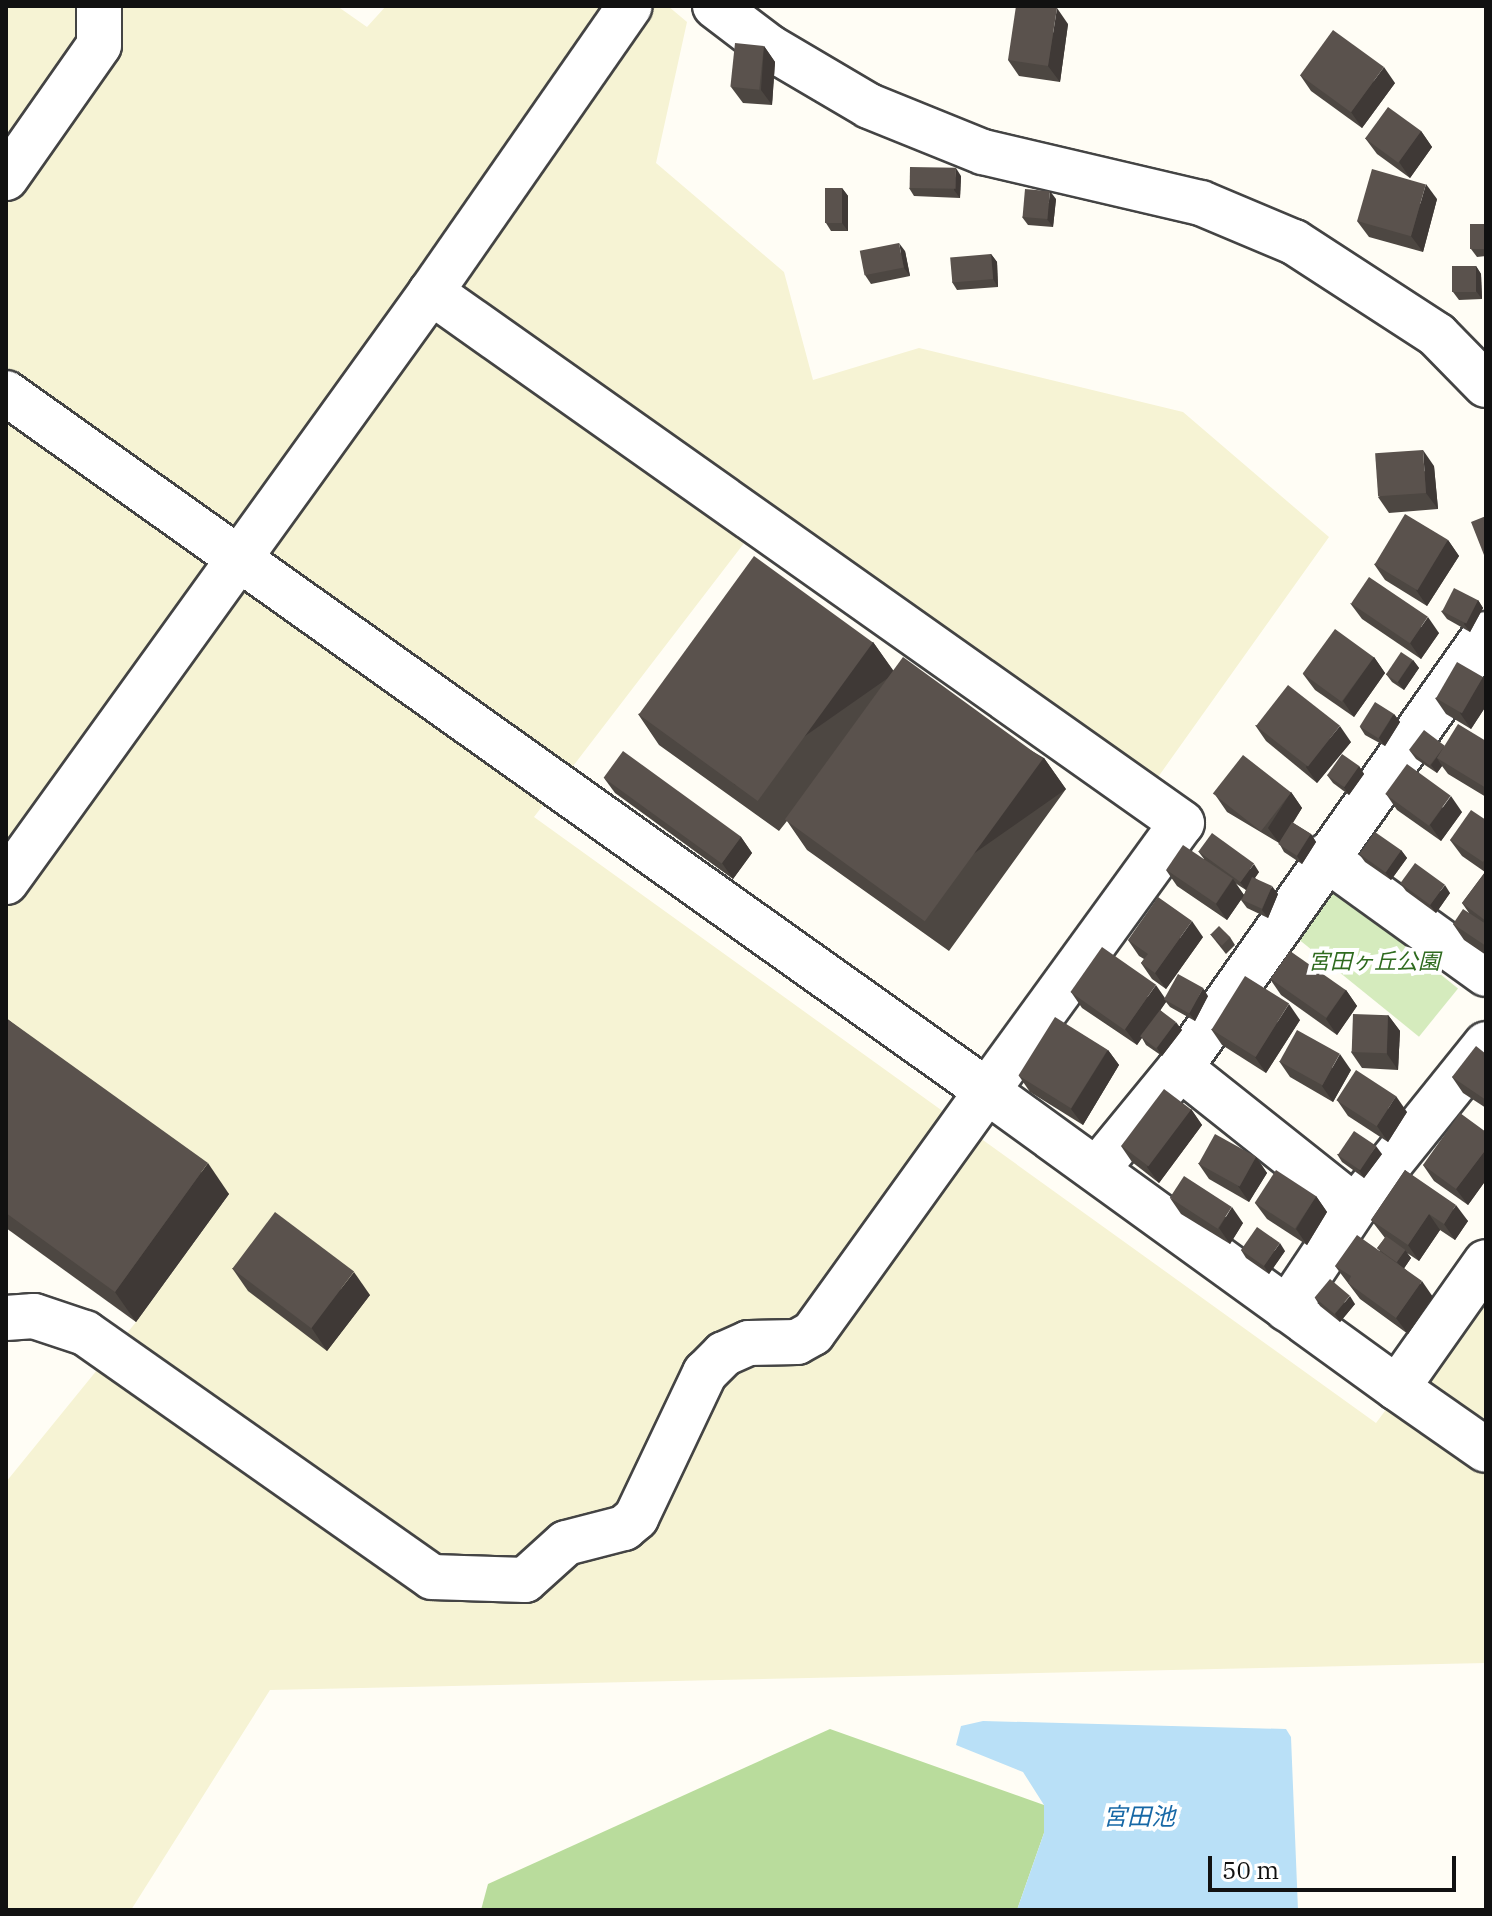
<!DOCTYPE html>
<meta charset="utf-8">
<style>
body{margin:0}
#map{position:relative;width:1492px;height:1916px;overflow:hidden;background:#fffdf5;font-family:"IBM Plex Serif","Noto Sans JP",serif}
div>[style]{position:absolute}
.farmland>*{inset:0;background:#f6f3d4}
.green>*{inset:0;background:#d5ebbd;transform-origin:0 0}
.forest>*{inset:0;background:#b9dc9c}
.water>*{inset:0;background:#b9e0f7}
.roads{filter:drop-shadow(2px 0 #444) drop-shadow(-2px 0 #444) drop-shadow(0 2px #444) drop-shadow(0 -2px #444)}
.minor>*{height:44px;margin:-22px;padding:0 22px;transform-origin:22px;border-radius:22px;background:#fff}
.wall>*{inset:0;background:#4d4742}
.shaded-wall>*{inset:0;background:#3f3936;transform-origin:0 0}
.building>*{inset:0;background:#5a524d;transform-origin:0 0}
span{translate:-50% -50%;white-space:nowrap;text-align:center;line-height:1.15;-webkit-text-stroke:8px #fff;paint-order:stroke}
.park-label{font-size:22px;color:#2f6b1f;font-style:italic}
.water-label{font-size:24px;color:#1768a6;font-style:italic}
.frame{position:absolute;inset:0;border:8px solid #111;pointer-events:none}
.scale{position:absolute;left:1208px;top:1856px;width:248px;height:36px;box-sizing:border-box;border:4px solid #111;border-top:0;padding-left:10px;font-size:24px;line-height:28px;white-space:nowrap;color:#111;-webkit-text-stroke:6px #fff;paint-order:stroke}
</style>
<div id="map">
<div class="farmland">
<div style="clip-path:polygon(6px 6px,337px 6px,367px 27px,386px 6px,668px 6px,687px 22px,656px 163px,784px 272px,813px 380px,919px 348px,1183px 412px,1329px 537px,1131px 815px,748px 538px,534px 817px,1376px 1423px,1486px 1275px,1486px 1663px,270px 1690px,131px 1910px,6px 1910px,6px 1482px,136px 1322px,229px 1194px,6px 1034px)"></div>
</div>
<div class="green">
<div style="left:1329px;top:884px;width:166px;height:62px;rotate:39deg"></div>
</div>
<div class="forest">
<div style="clip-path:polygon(830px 1729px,1044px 1805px,1044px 1833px,1017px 1910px,481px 1910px,488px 1884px)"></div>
</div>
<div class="water">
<div style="clip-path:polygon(983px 1721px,1286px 1729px,1291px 1737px,1298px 1910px,1017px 1910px,1044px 1833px,1044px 1805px,1023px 1772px,956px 1745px,961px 1726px)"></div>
</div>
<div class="roads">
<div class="minor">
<div style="left:715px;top:6px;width:68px;rotate:37.2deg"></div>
<div style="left:769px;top:47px;width:116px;rotate:30.5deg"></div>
<div style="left:869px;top:106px;width:123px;rotate:22deg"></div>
<div style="left:983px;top:152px;width:224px;rotate:13.2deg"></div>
<div style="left:1201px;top:203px;width:101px;rotate:22.8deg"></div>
<div style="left:1294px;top:242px;width:171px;rotate:33deg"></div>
<div style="left:1437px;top:335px;width:70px;rotate:45.6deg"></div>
<div style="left:6px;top:178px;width:162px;rotate:-55deg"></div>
<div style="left:99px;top:45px;width:39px;rotate:-90deg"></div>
<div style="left:6px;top:393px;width:1204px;rotate:35.43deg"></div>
<div style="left:987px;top:1091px;width:331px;rotate:-54deg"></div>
<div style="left:1182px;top:823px;width:920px;rotate:-144.74deg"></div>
<div style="left:1324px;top:857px;width:200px;rotate:35.8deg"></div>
<div style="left:6px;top:882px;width:727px;rotate:-54.23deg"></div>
<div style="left:431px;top:292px;width:348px;rotate:-55.2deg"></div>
<div style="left:1180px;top:1068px;width:223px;rotate:38.5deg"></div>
<div style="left:1098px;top:1168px;width:129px;rotate:-50.6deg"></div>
<div style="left:1180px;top:1068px;width:531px;rotate:-54.81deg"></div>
<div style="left:1287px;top:1309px;width:123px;rotate:-56.3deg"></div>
<div style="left:1355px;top:1207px;width:209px;rotate:-51.2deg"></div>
<div style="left:6px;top:1318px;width:28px;rotate:-4deg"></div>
<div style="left:34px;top:1316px;width:54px;rotate:18.4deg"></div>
<div style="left:85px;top:1333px;width:424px;rotate:35.1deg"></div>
<div style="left:432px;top:1577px;width:93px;rotate:1.8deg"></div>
<div style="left:525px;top:1580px;width:55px;rotate:-42.1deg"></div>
<div style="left:566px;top:1543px;width:60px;rotate:-14.5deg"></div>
<div style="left:624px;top:1528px;width:16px;rotate:-40deg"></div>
<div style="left:636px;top:1518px;width:161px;rotate:-64.6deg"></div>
<div style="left:705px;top:1373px;width:27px;rotate:-45deg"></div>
<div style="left:724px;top:1354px;width:27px;rotate:-24deg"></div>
<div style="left:749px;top:1343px;width:48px;rotate:-1.2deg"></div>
<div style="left:797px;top:1342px;width:18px;rotate:-29deg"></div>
<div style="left:813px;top:1333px;width:298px;rotate:-54.3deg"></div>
<div style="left:987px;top:1091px;width:506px;rotate:35.92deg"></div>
<div style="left:1397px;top:1388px;width:154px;rotate:-54.8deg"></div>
<div style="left:1397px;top:1388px;width:108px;rotate:34.9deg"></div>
</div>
</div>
<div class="wall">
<div style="clip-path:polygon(1068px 24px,1060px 82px,1019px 76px,1008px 60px)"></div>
<div style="clip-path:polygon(764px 46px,775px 62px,772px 105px,743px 103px,731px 87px)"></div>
<div style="clip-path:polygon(1300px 75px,1395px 83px,1362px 128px,1311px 91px)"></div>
<div style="clip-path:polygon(1421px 131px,1432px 147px,1410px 178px,1377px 154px,1365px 138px)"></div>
<div style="clip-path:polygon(961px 176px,960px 198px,914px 196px,909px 188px)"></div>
<div style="clip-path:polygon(842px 188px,848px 196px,848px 231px,831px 231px,826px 223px)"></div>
<div style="clip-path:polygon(1056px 199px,1053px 227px,1028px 225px,1022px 217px)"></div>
<div style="clip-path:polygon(1437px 199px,1423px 252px,1369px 237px,1357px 221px)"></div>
<div style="clip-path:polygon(1486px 224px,1486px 256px,1477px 257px,1471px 249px)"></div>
<div style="clip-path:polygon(905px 251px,910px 276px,871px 284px,865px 275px)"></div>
<div style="clip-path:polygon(991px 254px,997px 262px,998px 287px,957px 290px,952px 282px)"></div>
<div style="clip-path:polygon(1476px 266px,1481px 274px,1482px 299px,1459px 300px,1453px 292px)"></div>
<div style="clip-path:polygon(1434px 466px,1438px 509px,1389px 513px,1378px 497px)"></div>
<div style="clip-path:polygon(1448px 540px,1459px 556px,1427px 606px,1385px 580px,1374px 564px)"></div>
<div style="clip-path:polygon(1478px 600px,1483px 608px,1470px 632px,1447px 619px,1441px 611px)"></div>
<div style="clip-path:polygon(1350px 603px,1439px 633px,1421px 659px,1362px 619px)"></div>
<div style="clip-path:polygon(873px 642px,893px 670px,1044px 758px,1066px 789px,949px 951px,807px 850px,787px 821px,779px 831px,659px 745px,638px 714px)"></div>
<div style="clip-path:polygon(1374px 657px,1385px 673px,1354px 717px,1315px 690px,1303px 674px)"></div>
<div style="clip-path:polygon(1413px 660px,1419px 668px,1404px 690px,1392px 682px,1386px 674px)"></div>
<div style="clip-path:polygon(1486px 682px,1486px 706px,1471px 729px,1446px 714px,1435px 698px)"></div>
<div style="clip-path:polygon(1394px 714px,1400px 722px,1385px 746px,1365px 735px,1360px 727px)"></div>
<div style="clip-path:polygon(1255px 725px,1351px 742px,1317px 783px,1266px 741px)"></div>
<div style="clip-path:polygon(1486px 741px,1486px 797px,1448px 774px,1442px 766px,1437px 773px,1416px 759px,1410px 751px)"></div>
<div style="clip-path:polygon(1359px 766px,1364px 774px,1349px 795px,1333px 783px,1327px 775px)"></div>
<div style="clip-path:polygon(604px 778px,741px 837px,752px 853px,733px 879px,615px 793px)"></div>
<div style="clip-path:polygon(1291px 792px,1302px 808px,1293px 823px,1311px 834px,1316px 842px,1302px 864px,1284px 852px,1279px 843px,1227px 812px,1216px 796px)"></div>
<div style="clip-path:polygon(1386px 794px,1462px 812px,1441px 841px,1397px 810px)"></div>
<div style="clip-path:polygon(1486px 820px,1486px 955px,1464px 940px,1453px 924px,1469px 913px,1462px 903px,1485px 872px,1462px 856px,1450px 840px)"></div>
<div style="clip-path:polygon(1401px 850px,1407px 858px,1391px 880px,1365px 862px,1359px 854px)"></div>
<div style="clip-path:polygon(evenodd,1198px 851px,1259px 872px,1255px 878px,1278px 894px,1268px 918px,1247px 908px,1241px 900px,1243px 897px,1227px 920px,1177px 886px,1166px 870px,1204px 859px,1198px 851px,1235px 883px,1246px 890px,1244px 895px,1235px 883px)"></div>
<div style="clip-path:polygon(1400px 883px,1450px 893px,1436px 913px,1406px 891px)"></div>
<div style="clip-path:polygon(1210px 934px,1230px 937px,1235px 945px,1226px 954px)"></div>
<div style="clip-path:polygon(1203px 937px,1166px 989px,1152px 979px,1141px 963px,1144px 959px,1139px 956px,1128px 940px)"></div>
<div style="clip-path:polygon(1270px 979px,1346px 990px,1357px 1006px,1337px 1035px,1281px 995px)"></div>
<div style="clip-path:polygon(1071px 992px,1165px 998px,1208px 996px,1195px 1021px,1170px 1007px,1166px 1002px,1160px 1010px,1182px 1030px,1162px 1056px,1146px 1045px,1142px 1038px,1137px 1045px,1082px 1008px)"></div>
<div style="clip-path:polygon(1388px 1015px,1400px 1031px,1398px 1070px,1362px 1068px,1351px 1052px)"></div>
<div style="clip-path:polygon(6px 1018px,229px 1194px,136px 1322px,6px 1228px)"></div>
<div style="clip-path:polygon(1300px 1020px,1266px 1073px,1222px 1045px,1211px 1029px)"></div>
<div style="clip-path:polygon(1108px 1050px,1119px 1065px,1083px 1125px,1030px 1092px,1019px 1076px)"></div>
<div style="clip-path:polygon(1486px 1054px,1486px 1108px,1463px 1093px,1452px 1077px)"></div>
<div style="clip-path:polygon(1279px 1061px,1351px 1070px,1333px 1102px,1290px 1077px)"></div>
<div style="clip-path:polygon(1337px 1100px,1407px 1112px,1388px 1142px,1348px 1116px)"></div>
<div style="clip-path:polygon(1191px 1109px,1202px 1125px,1159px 1183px,1132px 1162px,1121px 1146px)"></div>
<div style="clip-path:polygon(1486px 1132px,1486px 1180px,1468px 1205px,1434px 1181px,1423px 1165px)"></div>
<div style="clip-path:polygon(1337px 1154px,1382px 1154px,1364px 1178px,1342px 1162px)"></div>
<div style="clip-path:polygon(1256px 1157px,1267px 1173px,1249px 1202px,1209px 1179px,1198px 1163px)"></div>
<div style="clip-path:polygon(1405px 1170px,1468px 1221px,1455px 1240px,1440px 1230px,1419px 1261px,1407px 1253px,1411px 1258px,1404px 1268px,1433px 1297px,1408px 1334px,1360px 1299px,1335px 1266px,1380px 1251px,1377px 1248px,1385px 1238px,1371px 1220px)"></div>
<div style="clip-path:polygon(1316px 1196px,1327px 1212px,1307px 1245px,1267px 1219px,1255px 1203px)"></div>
<div style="clip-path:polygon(1170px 1198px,1243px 1223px,1230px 1244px,1181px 1214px)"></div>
<div style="clip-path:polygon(1241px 1250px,1285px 1251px,1269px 1274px,1246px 1258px)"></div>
<div style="clip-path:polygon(232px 1268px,370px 1295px,327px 1351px,248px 1291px)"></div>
<div style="clip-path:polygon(1315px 1298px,1355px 1304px,1340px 1322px,1320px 1306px)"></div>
</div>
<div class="shaded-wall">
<div style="clip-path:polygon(1057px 8px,1068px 24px,1060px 82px,1048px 66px)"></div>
<div style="clip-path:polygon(764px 46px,775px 62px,772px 105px,761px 90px)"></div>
<div style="clip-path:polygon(1384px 67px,1395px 83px,1362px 128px,1351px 112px)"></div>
<div style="clip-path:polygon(1421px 131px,1432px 147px,1410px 178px,1399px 162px)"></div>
<div style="clip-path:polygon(956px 168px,961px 176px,960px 198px,954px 190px)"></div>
<div style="clip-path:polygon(1426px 184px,1437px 199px,1423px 252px,1411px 236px)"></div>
<div style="clip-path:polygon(842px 188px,848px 196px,848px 231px,842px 223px)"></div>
<div style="clip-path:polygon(1050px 191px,1056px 199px,1053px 227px,1047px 219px)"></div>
<div style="clip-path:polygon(899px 243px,905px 251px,910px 276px,904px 268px)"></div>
<div style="clip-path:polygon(991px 254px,997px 262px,998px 287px,993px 279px)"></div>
<div style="clip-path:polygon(1476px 266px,1481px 274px,1482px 299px,1476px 291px)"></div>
<div style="clip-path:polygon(1423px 450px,1434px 466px,1438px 509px,1426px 493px)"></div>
<div style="clip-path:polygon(1448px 540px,1459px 556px,1427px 606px,1416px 590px)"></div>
<div style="clip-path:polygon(1478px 600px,1483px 608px,1470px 632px,1464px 624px)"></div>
<div style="clip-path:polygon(1428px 617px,1439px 633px,1421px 659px,1410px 643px)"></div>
<div style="left:873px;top:642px;width:38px;height:195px;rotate:55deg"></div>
<div style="clip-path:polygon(1374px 657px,1385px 673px,1354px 717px,1343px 701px)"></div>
<div style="clip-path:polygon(1413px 660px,1419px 668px,1404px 690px,1398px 682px)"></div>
<div style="clip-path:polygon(1483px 677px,1486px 682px,1486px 706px,1471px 729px,1460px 713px)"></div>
<div style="clip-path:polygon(1394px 714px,1400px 722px,1385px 746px,1379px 738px)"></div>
<div style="clip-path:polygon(1340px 726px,1351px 742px,1317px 783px,1306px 767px)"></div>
<div style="clip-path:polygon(1445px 746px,1437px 758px,1442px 766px,1437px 773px,1431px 765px)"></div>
<div style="left:1044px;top:758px;width:38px;height:201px;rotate:55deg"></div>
<div style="clip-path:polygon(1359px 766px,1364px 774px,1349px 795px,1343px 786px)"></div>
<div style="clip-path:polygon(1291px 792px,1302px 808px,1279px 843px,1268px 828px)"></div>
<div style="clip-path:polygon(1451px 796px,1462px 812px,1441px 841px,1430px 825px)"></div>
<div style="clip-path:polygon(1311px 834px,1316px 842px,1302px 864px,1297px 856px)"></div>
<div style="clip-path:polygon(741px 837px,752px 853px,733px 879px,722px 863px)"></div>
<div style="clip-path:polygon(1401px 850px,1407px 858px,1391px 880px,1385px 872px)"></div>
<div style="clip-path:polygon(1254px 864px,1259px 872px,1246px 890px,1240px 882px)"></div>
<div style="clip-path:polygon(1233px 879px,1244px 895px,1227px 920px,1216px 904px)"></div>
<div style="clip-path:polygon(1445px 885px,1450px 893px,1436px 913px,1430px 905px)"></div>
<div style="clip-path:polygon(1272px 886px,1278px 894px,1268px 918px,1262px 910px)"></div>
<div style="clip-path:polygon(1192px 921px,1203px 937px,1166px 989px,1155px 973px)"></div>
<div style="clip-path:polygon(1156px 985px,1167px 1001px,1164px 999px,1166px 1002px,1137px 1045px,1125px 1029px)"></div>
<div style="clip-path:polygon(1203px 988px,1208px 996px,1195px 1021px,1189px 1013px)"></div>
<div style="clip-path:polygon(1346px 990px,1357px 1006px,1337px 1035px,1326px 1019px)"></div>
<div style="clip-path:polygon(1289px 1004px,1300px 1020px,1266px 1073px,1255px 1057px)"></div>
<div style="clip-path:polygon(1388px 1015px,1400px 1031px,1398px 1070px,1387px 1054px)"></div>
<div style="clip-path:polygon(1176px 1022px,1182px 1030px,1162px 1056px,1157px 1048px)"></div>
<div style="clip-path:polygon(1108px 1050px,1119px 1065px,1083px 1125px,1071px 1109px)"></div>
<div style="clip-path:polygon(1340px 1054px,1351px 1070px,1333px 1102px,1322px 1086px)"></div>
<div style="clip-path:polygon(1396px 1096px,1407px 1112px,1388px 1142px,1377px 1126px)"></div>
<div style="clip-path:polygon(1191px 1109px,1202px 1125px,1159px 1183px,1147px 1167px)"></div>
<div style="clip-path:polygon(1376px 1146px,1382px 1154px,1364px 1178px,1359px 1170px)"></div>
<div style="clip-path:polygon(1484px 1152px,1486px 1156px,1486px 1180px,1468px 1205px,1456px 1189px)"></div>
<div style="clip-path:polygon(1256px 1157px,1267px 1173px,1249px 1202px,1238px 1186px)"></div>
<div style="clip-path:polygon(208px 1163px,229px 1194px,136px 1322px,115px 1292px)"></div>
<div style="clip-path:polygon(1316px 1196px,1327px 1212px,1307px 1245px,1296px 1229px)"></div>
<div style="clip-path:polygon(1456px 1205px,1468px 1221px,1455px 1240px,1444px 1224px)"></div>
<div style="clip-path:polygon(1232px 1207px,1243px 1223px,1230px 1244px,1219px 1228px)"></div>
<div style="clip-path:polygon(1429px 1214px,1440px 1230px,1419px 1261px,1408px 1245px)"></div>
<div style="clip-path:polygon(1280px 1243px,1285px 1251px,1269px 1274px,1264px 1266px)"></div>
<div style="clip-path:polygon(1405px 1250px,1411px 1258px,1403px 1270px,1397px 1262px)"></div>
<div style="clip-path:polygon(354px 1272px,370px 1295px,327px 1351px,311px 1327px)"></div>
<div style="clip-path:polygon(1422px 1281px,1433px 1297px,1408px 1334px,1396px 1318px)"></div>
<div style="clip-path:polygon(1350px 1296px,1355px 1304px,1340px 1322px,1335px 1314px)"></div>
</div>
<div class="building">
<div style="clip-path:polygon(1016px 6px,1045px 6px,1057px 8px,1048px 66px,1008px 60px)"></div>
<div style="left:1333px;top:30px;width:63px;height:56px;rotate:36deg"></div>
<div style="left:735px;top:43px;width:29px;height:44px;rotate:6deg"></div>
<div style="left:1388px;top:107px;width:41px;height:39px;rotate:36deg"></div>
<div style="left:910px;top:167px;width:46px;height:21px;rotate:1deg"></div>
<div style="left:1372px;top:169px;width:56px;height:54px;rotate:16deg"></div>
<div style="left:825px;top:188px;width:17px;height:35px"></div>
<div style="left:1025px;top:189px;width:25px;height:28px;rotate:5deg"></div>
<div style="left:1470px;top:224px;width:16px;height:25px"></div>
<div style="left:899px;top:243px;width:25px;height:40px;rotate:79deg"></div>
<div style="left:991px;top:254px;width:25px;height:41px;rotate:85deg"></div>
<div style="left:1452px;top:266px;width:24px;height:26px"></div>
<div style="left:1423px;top:450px;width:43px;height:48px;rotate:86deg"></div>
<div style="left:1405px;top:514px;width:50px;height:59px;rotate:31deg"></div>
<div style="clip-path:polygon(1486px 516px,1486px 554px,1484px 555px,1471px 522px)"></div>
<div style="left:754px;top:556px;width:147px;height:196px;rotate:36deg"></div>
<div style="left:1369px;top:577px;width:71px;height:32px;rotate:34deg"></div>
<div style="left:1454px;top:588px;width:27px;height:26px;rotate:27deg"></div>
<div style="left:1335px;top:629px;width:48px;height:55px;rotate:36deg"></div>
<div style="left:1401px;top:652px;width:14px;height:27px;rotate:34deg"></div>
<div style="left:903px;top:657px;width:173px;height:201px;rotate:36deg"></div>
<div style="left:1457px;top:662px;width:30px;height:42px;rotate:30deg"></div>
<div style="left:1288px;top:685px;width:66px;height:52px;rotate:38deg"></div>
<div style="left:1375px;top:702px;width:22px;height:29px;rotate:32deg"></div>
<div style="clip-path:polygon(1458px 724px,1486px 741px,1486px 788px,1437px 758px)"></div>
<div style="left:1424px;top:730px;width:26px;height:25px;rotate:37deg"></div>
<div style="left:623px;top:751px;width:146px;height:33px;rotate:36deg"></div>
<div style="left:1342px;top:754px;width:21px;height:26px;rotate:35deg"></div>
<div style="left:1243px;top:755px;width:61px;height:49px;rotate:38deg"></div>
<div style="left:1407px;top:764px;width:54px;height:37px;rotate:36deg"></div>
<div style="clip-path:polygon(1471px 810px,1486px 820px,1486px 857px,1483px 862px,1450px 840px)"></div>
<div style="left:1292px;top:822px;width:22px;height:26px;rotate:32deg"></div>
<div style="left:1375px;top:832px;width:32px;height:27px;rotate:35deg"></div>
<div style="left:1212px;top:833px;width:52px;height:23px;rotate:36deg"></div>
<div style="left:1183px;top:845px;width:60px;height:30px;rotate:34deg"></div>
<div style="left:1415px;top:863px;width:37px;height:25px;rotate:36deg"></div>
<div style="clip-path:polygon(1486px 871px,1486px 921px,1462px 903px)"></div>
<div style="left:1252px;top:877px;width:22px;height:25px;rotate:24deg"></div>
<div style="clip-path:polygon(1158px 897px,1192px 921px,1155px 973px,1141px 963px,1148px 954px,1128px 940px)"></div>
<div style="clip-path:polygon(1463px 909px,1486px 924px,1486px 946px,1453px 924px)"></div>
<div style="left:1219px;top:926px;width:16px;height:12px;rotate:45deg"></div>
<div style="left:1102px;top:947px;width:66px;height:55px;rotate:35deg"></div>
<div style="left:1290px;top:951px;width:68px;height:34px;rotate:35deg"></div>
<div style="left:1178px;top:974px;width:29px;height:29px;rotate:29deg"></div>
<div style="left:1245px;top:976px;width:52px;height:63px;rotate:32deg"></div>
<div style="left:1160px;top:1010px;width:20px;height:33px;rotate:37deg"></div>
<div style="left:1353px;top:1014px;width:35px;height:38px;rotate:2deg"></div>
<div style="left:1055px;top:1017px;width:62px;height:69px;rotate:32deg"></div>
<div style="clip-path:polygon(6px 1018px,208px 1163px,115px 1292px,6px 1213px)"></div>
<div style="left:1297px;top:1030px;width:49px;height:36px;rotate:29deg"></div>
<div style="clip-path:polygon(1476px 1046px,1486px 1054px,1486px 1100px,1452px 1077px)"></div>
<div style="left:1356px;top:1070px;width:48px;height:36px;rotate:33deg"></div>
<div style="left:1164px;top:1089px;width:34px;height:71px;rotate:37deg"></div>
<div style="clip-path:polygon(1460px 1113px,1486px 1132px,1486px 1154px,1484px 1152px,1456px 1189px,1423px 1165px)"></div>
<div style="left:1354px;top:1131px;width:27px;height:29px;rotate:34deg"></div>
<div style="left:1215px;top:1134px;width:47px;height:34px;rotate:29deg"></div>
<div style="left:1276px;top:1170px;width:48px;height:39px;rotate:33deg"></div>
<div style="clip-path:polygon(1405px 1170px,1456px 1205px,1444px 1224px,1429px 1214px,1408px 1245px,1371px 1220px)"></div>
<div style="left:1184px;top:1176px;width:57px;height:26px;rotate:33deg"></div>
<div style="left:275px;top:1212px;width:99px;height:71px;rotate:37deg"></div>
<div style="left:1257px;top:1227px;width:28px;height:28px;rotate:35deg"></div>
<div style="clip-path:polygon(1357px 1235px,1422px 1281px,1396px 1318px,1348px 1283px,1351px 1276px,1335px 1266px)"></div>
<div style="left:1386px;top:1236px;width:24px;height:15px;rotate:36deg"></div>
<div style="left:1330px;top:1279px;width:26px;height:24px;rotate:40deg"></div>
</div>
<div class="park-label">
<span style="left:1374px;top:961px">宮田ヶ丘公園</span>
</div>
<div class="water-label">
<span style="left:1139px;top:1817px">宮田池</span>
</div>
<div class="frame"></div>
<div class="scale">50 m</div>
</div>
